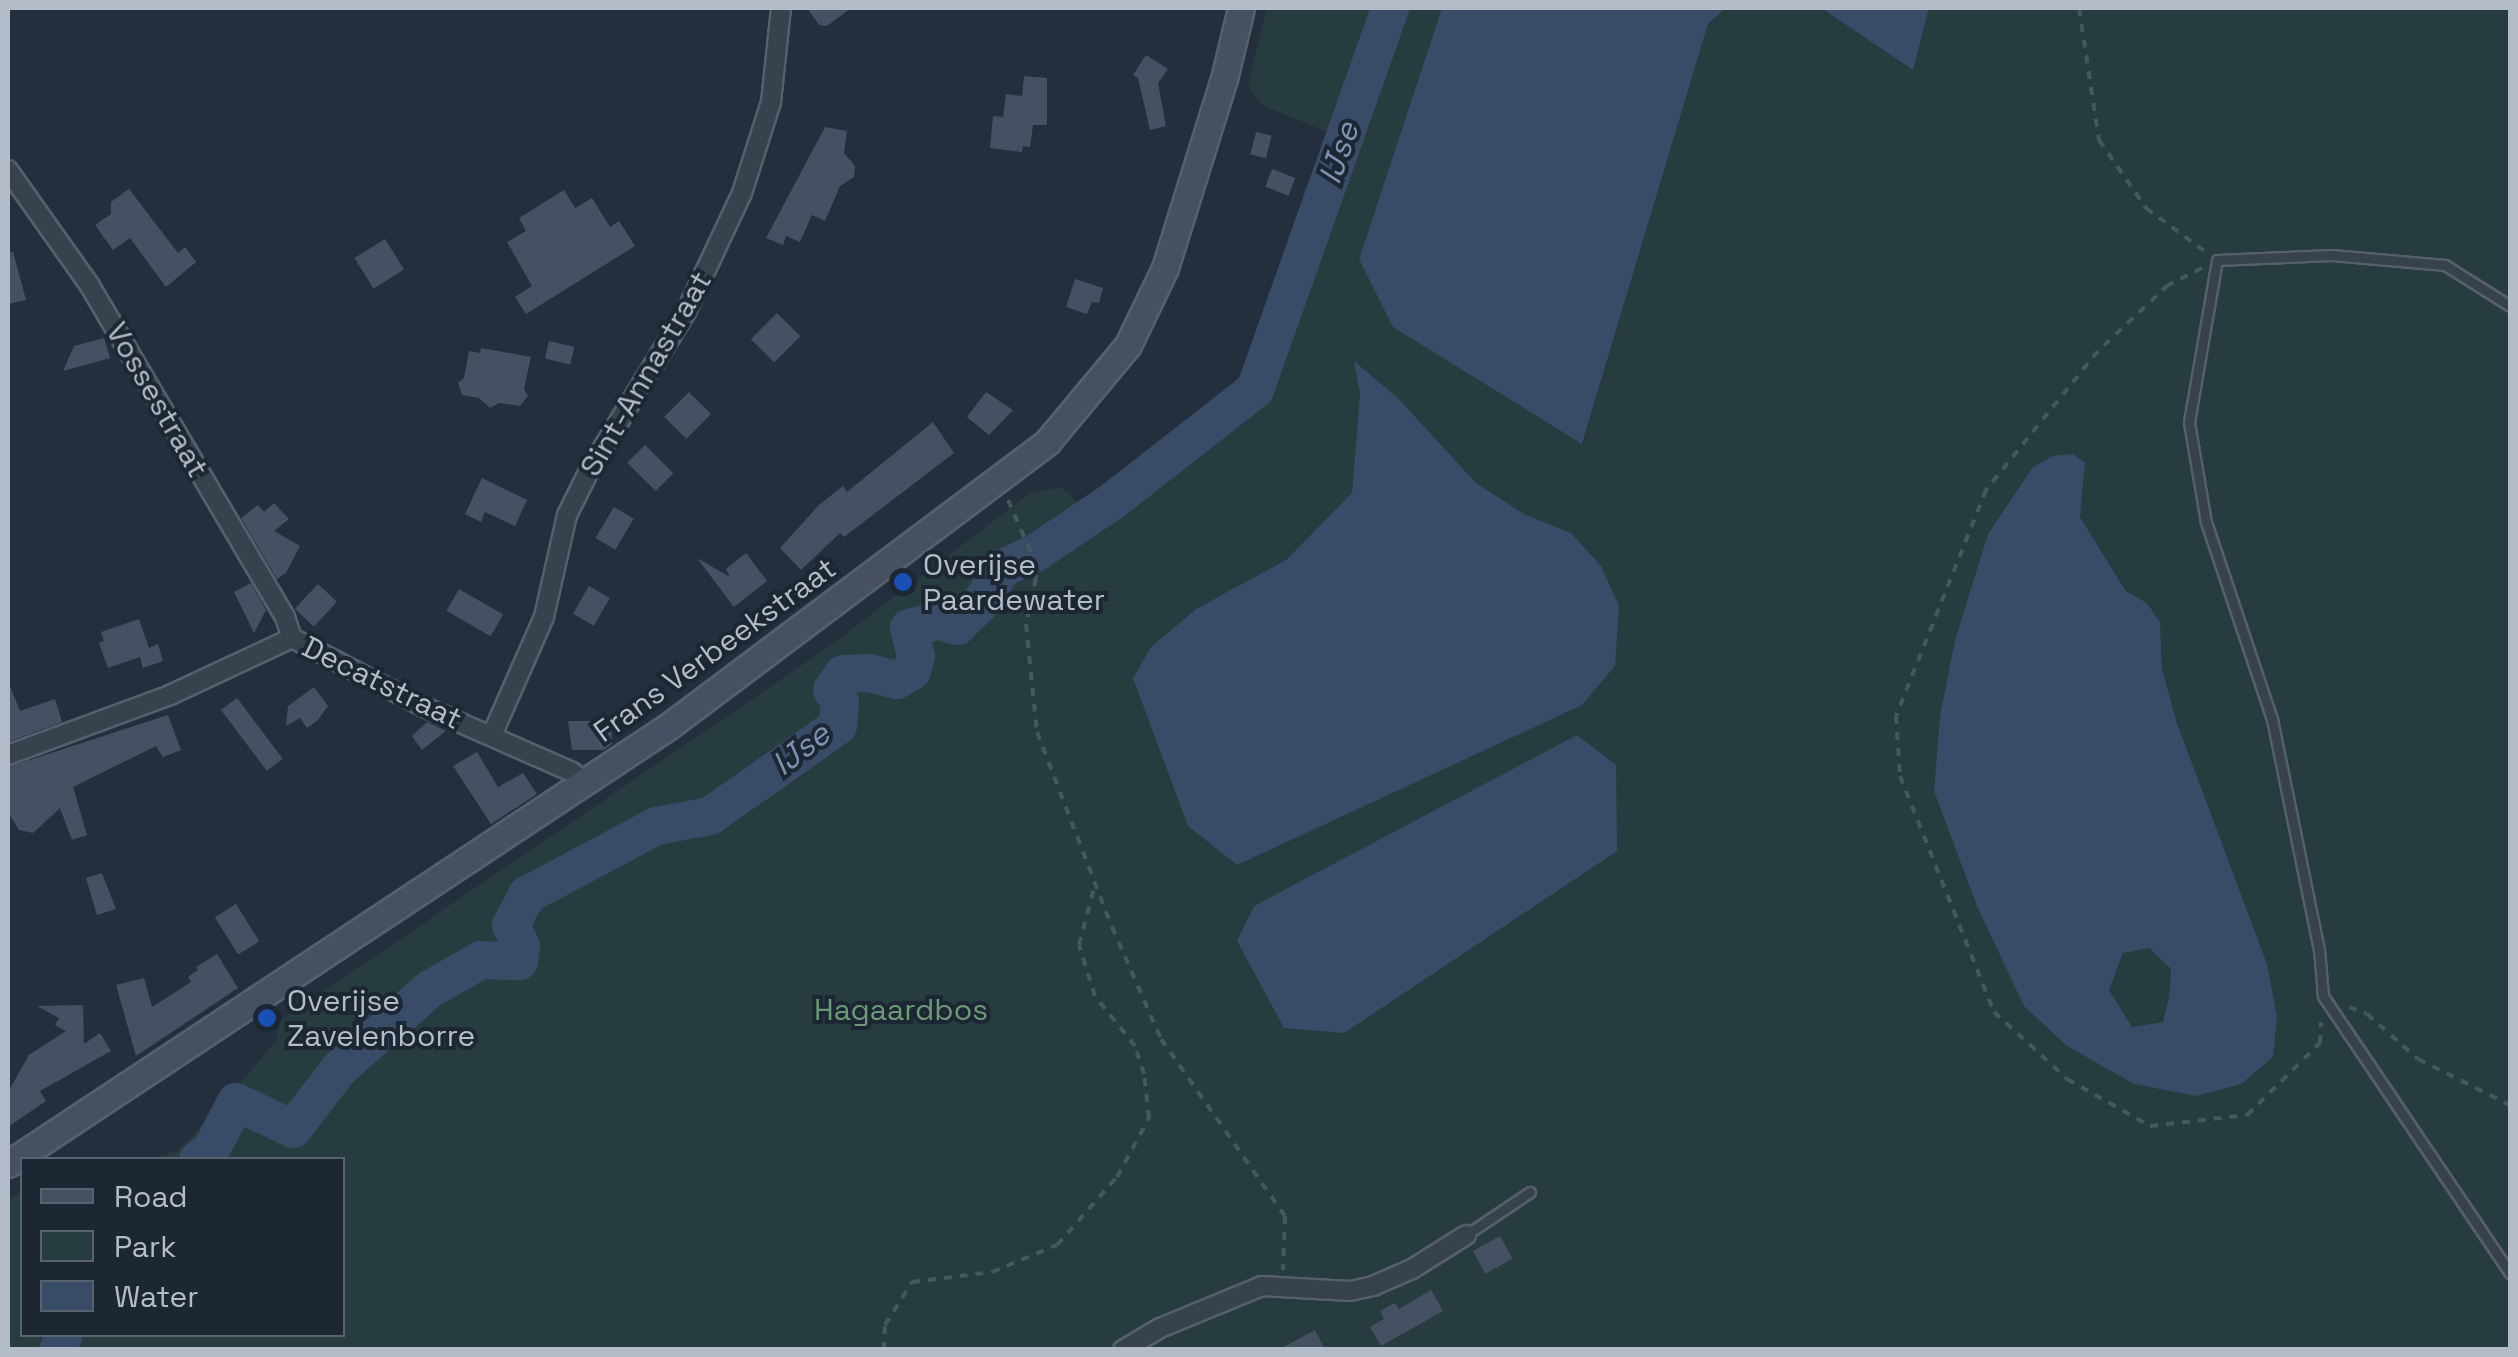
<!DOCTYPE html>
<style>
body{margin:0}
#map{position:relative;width:2518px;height:1357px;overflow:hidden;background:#242f3e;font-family:"Space Grotesk",sans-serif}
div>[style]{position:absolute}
.green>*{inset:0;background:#263c3f}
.water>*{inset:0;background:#394c67}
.river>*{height:38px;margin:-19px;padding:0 19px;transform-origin:19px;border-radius:19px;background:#394c67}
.building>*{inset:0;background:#455162;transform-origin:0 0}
.path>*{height:4px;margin-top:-2px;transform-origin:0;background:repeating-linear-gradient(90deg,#44595c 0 8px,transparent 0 16px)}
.roads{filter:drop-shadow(2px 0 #565f6c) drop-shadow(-2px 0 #565f6c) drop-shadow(0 2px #565f6c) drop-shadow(0 -2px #565f6c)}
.lane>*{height:9px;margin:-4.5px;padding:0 4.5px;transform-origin:4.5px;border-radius:4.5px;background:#38414e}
.street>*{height:18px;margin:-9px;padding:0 9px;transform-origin:9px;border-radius:9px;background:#38414e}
.secondary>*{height:25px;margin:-12.5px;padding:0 12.5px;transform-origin:12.5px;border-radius:12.5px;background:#465061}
.dots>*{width:28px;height:28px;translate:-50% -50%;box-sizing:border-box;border:5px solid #1d2633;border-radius:50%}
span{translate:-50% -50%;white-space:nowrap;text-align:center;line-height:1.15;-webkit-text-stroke:8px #1d2633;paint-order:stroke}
.street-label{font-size:30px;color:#b4bcc9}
.poi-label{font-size:30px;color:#b4bcc9}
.left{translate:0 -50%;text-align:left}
.park-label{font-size:30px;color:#6b9a76}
.water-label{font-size:32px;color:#7c92b1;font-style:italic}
.frame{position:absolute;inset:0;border:10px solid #b4bcc9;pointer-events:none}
.legend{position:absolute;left:20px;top:1157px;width:325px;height:180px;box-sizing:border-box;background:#1d2633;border:2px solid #59626f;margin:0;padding:12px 18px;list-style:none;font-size:30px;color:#b4bcc9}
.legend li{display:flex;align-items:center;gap:20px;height:50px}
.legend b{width:50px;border:2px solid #59626f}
</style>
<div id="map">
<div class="green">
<div style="clip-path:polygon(evenodd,1267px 8px,1442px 8px,1359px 259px,1583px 443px,1708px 24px,1726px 8px,1821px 8px,1913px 70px,1929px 8px,2510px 8px,2510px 1349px,8px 1349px,8px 1201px,22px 1191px,22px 1334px,342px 1334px,342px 1160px,153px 1159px,178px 1150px,223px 1103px,276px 1041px,280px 1021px,827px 648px,1029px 494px,1061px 487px,1092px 515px,1255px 390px,1344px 139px,1262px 105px,1248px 86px,1267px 8px,1355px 362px,1398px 398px,1476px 483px,1524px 514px,1571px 534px,1151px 647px,1196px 609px,1286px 560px,1352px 493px,1360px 393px,1355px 362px,1267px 8px,2085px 464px,2080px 517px,2127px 591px,2147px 603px,2160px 622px,2162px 669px,2177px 723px,2267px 964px,2134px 1084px,1934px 791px,1940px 716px,1955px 640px,2085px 464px)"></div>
<div style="clip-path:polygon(2149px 948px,2171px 969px,2169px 997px,2164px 1022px,2132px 1027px,2109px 991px,2123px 953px)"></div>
</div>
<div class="water">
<div style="clip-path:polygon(1442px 8px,1726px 8px,1708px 24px,1582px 444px,1393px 327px,1359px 259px)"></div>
<div style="clip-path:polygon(1821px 8px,1929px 8px,1913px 70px)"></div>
<div style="clip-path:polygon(1354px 361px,1398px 398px,1476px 483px,1524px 514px,1571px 533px,1601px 566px,1619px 606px,1615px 666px,1582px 705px,1237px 865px,1188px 826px,1133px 678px,1151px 647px,1196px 609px,1286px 560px,1352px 493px,1360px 393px)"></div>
<div style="clip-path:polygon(evenodd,2073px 454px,2085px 463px,2080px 517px,2126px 591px,2147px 603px,2160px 622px,2162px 669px,2177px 723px,2267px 964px,2277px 1017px,2273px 1057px,2241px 1084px,2196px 1096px,2134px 1084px,2067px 1046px,2024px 1006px,1977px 906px,1934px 791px,1940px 716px,1955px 640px,1988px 534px,2033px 467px,2053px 456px,2073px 454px,2149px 948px,2171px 969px,2169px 997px,2163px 1022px,2132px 1027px,2109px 990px,2123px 953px,2149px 948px)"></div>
<div style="clip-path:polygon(1577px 735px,1616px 765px,1617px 851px,1344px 1033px,1284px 1028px,1237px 941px,1254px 906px)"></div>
</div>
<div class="river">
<div style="left:198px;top:1160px;width:16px;rotate:-38deg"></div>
<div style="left:211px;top:1150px;width:54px;rotate:-62.5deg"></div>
<div style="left:236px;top:1102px;width:63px;rotate:25.3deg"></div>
<div style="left:293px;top:1129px;width:77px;rotate:-52.4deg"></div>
<div style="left:340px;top:1068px;width:120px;rotate:-41.3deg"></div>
<div style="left:430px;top:989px;width:59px;rotate:-29.6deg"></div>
<div style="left:481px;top:960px;width:38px;rotate:2deg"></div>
<div style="left:519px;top:961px;width:15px;rotate:-82deg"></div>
<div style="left:521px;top:946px;width:23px;rotate:-115deg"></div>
<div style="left:511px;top:925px;width:34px;rotate:-62deg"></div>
<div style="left:527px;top:895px;width:146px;rotate:-28.1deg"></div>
<div style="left:656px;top:826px;width:55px;rotate:-10.5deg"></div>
<div style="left:710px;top:816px;width:156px;rotate:-35.1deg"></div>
<div style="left:838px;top:726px;width:24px;rotate:-85deg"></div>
<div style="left:840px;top:702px;width:14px;rotate:-124deg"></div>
<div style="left:832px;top:690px;width:19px;rotate:-55deg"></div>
<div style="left:843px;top:674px;width:26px;rotate:-2deg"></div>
<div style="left:869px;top:673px;width:29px;rotate:14deg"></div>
<div style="left:897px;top:680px;width:17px;rotate:-31deg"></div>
<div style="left:912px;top:671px;width:16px;rotate:-75deg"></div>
<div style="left:916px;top:656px;width:29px;rotate:-104deg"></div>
<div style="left:909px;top:628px;width:30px;rotate:-14deg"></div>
<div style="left:938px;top:621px;width:20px;rotate:15deg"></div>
<div style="left:957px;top:626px;width:30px;rotate:-44deg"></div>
<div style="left:979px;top:605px;width:44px;rotate:-57deg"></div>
<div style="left:1003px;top:568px;width:38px;rotate:-25deg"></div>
<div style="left:1037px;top:552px;width:93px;rotate:-34deg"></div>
<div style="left:1114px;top:500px;width:179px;rotate:-38deg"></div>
<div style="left:1255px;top:390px;width:405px;rotate:-70.5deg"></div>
<div style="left:58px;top:1350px;width:17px;rotate:-69deg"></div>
</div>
<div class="building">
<div style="clip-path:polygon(807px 8px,851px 8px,827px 26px,819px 25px)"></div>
<div style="clip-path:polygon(1146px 55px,1168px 69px,1158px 83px,1166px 126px,1150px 130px,1138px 78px,1133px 75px)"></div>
<div style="clip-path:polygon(1024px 76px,1047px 78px,1047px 125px,1033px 125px,1030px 147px,1023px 146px,1022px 152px,990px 148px,993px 116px,1003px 117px,1006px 94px,1022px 96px)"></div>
<div style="clip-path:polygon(825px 127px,847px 131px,844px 153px,855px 166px,854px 177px,840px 186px,825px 221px,812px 215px,800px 242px,786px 236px,783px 245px,766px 238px)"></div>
<div style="left:1256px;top:132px;width:16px;height:23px;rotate:14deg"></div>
<div style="left:1272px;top:169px;width:25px;height:19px;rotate:21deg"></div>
<div style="clip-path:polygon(129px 189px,178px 253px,185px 247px,196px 262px,166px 287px,130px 238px,113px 250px,95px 225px,111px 214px,111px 202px)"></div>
<div style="clip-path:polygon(564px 190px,575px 208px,592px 198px,610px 227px,619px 221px,635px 246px,526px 314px,515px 297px,532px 286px,507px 242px,526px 231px,519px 218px)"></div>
<div style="left:385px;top:239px;width:36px;height:36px;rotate:58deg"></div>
<div style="clip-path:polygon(8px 252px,13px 252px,26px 300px,8px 304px)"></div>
<div style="clip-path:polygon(1075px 279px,1103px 288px,1099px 303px,1092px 302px,1087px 314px,1066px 307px)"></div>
<div style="left:777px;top:313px;width:33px;height:37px;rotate:45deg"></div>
<div style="clip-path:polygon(104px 338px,110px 358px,63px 371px,74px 346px)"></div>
<div style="left:549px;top:341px;width:26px;height:18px;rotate:13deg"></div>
<div style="clip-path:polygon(481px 348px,531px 357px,524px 389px,528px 396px,520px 406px,499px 403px,490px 408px,479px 398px,462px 395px,458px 383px,464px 378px,469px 351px,480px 353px)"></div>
<div style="left:689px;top:392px;width:31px;height:35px;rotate:45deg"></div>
<div style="clip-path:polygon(986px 392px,1013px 410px,989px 435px,967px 417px)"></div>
<div style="clip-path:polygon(933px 422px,954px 453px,844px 537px,840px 533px,801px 570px,780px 548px,819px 505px,843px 486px,847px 492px)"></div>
<div style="left:645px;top:445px;width:40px;height:25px;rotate:45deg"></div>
<div style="clip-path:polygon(482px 478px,527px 500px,515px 526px,485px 512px,481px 522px,465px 514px)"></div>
<div style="clip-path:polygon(274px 503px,289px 519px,274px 531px,300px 546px,286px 573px,277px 579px,241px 518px,258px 505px,264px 512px)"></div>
<div style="left:614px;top:507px;width:23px;height:36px;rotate:31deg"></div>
<div style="clip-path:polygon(746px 553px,767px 581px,734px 607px,697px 558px,730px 577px,726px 569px)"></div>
<div style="clip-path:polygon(251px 583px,266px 610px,254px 633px,234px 592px)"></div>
<div style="left:318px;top:584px;width:26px;height:34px;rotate:43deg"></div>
<div style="left:589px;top:586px;width:24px;height:32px;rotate:30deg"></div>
<div style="left:459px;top:589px;width:51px;height:25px;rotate:30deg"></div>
<div style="clip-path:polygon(139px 619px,149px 648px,158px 644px,163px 661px,143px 668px,140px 657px,108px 668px,99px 643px,104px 641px,101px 632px)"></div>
<div style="clip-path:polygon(8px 681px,20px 711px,55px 699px,62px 722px,8px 742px)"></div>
<div style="clip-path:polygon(314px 687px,328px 706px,318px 720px,307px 728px,300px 718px,286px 726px,288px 706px)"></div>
<div style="left:237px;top:698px;width:76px;height:20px;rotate:53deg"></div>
<div style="clip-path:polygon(168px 715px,181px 750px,163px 757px,156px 746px,73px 787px,87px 835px,72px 840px,60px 808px,33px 833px,19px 830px,8px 812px,8px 767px)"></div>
<div style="clip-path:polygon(568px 721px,611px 721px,612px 744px,604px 750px,572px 750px)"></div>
<div style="clip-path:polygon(427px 722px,446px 731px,422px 750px,412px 736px)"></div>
<div style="clip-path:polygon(477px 752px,498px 787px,523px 773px,537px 794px,491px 824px,453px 766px)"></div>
<div style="clip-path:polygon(102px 873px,116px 909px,97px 915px,86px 878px)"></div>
<div style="left:236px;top:904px;width:44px;height:25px;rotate:58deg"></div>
<div style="clip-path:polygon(217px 954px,238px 988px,136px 1056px,116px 985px,144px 978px,152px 1007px,191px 982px,188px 977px,198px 970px,196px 967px)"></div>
<div style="clip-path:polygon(83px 1005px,84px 1044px,100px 1033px,111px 1051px,40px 1091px,46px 1101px,8px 1127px,8px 1092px,29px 1055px,66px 1031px,55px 1025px,59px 1018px,37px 1006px)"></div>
<div style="left:1500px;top:1236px;width:26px;height:31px;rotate:61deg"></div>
<div style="clip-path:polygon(1431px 1290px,1443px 1311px,1381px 1346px,1370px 1327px,1384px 1319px,1380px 1311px,1395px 1303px,1399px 1309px)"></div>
<div style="clip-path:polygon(1315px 1330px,1325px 1350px,1278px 1350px)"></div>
</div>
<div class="path">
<div style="left:2079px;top:8px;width:134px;rotate:81.4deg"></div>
<div style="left:2099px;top:140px;width:83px;rotate:55.3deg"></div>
<div style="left:2146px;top:208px;width:76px;rotate:36.4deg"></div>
<div style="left:2202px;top:268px;width:38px;rotate:153deg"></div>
<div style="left:2168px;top:285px;width:96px;rotate:136.7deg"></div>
<div style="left:2098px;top:351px;width:179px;rotate:128.9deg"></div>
<div style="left:1986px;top:490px;width:243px;rotate:111.7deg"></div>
<div style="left:1896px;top:716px;width:60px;rotate:86.2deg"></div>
<div style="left:1900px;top:776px;width:254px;rotate:68.3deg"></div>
<div style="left:1994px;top:1012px;width:99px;rotate:42.5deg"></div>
<div style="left:2067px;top:1079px;width:95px;rotate:29.5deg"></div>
<div style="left:2150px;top:1126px;width:98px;rotate:-6.5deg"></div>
<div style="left:2247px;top:1115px;width:103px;rotate:-44.6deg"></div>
<div style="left:2320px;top:1043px;width:21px;rotate:-87deg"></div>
<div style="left:1008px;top:500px;width:64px;rotate:66.2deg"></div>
<div style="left:1034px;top:559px;width:19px;rotate:84deg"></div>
<div style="left:1036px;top:578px;width:47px;rotate:102.3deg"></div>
<div style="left:1026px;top:624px;width:109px;rotate:84.2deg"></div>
<div style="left:1037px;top:732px;width:209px;rotate:69deg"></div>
<div style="left:1112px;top:927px;width:122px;rotate:66.4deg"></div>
<div style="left:1161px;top:1039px;width:216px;rotate:55deg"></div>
<div style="left:1285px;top:1216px;width:54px;rotate:92.1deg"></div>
<div style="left:2349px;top:1007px;width:19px;rotate:21deg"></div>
<div style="left:2367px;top:1014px;width:68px;rotate:41.4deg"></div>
<div style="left:2418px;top:1059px;width:103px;rotate:26.6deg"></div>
<div style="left:884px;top:1350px;width:25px;rotate:-88deg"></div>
<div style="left:885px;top:1325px;width:51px;rotate:-57.9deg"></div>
<div style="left:912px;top:1282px;width:81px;rotate:-7.1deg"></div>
<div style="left:992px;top:1272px;width:70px;rotate:-22.6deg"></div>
<div style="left:1057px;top:1245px;width:91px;rotate:-48.6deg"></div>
<div style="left:1117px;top:1177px;width:67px;rotate:-61.5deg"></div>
<div style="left:1149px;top:1118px;width:44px;rotate:-96.5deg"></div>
<div style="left:1144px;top:1074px;width:29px;rotate:-108deg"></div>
<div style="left:1135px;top:1046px;width:64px;rotate:-128.7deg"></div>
<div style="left:1095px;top:996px;width:53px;rotate:-107.4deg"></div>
<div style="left:1079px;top:945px;width:63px;rotate:-75.3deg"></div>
</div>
<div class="roads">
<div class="lane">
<div style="left:2510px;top:306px;width:77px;rotate:-147.8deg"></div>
<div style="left:2445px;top:265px;width:114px;rotate:-175deg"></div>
<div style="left:2331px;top:255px;width:114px;rotate:177.5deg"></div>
<div style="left:2217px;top:260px;width:164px;rotate:99.8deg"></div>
<div style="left:2189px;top:422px;width:101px;rotate:80.4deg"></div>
<div style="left:2206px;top:522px;width:208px;rotate:71.5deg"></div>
<div style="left:2272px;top:719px;width:235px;rotate:78.5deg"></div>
<div style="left:2319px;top:949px;width:47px;rotate:85.1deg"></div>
<div style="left:2323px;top:996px;width:334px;rotate:56deg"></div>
<div style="left:1466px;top:1235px;width:77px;rotate:-33.9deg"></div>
</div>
<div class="street">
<div style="left:8px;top:170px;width:142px;rotate:54.7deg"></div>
<div style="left:90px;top:286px;width:384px;rotate:59.5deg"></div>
<div style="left:285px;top:617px;width:22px;rotate:72deg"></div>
<div style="left:492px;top:735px;width:129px;rotate:-66.2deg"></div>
<div style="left:544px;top:617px;width:105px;rotate:-77.3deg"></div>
<div style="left:567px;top:515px;width:51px;rotate:-63.4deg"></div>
<div style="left:590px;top:469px;width:186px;rotate:-58.6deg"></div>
<div style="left:687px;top:310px;width:129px;rotate:-64.8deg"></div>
<div style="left:742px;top:193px;width:96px;rotate:-72.3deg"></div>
<div style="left:771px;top:102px;width:95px;rotate:-83.9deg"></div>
<div style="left:8px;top:755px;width:173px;rotate:-20.3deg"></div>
<div style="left:170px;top:695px;width:135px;rotate:-25deg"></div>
<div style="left:292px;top:638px;width:147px;rotate:27.6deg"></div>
<div style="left:422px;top:706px;width:164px;rotate:23.7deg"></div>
<div style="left:572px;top:772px;width:18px;rotate:38deg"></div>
<div style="left:1123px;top:1350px;width:43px;rotate:-30.7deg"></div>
<div style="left:1160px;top:1328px;width:110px;rotate:-22.4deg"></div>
<div style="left:1262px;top:1286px;width:88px;rotate:3.3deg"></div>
<div style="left:1350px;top:1291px;width:24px;rotate:-12deg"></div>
<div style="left:1373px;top:1286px;width:43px;rotate:-23.6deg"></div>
<div style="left:1412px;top:1269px;width:64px;rotate:-32.2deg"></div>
</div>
<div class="secondary">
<div style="left:8px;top:1164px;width:793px;rotate:-33.53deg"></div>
<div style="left:669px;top:726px;width:474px;rotate:-36.9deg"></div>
<div style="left:1048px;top:441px;width:125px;rotate:-50.2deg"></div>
<div style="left:1128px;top:345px;width:85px;rotate:-64.3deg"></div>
<div style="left:1165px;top:268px;width:198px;rotate:-72.7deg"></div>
<div style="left:1224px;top:79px;width:73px;rotate:-76.5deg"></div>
</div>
</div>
<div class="dots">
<div style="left:903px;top:582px;background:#1a4fb4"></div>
<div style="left:267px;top:1018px;background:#1a4fb4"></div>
</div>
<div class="street-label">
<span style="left:646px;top:374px;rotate:-60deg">Sint-Annastraat</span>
<span style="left:157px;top:400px;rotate:60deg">Vossestraat</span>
<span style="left:715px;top:650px;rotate:-36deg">Frans Verbeekstraat</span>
<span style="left:382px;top:683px;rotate:26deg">Decatstraat</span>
</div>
<div class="poi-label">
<span class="left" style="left:923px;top:582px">Overijse<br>Paardewater</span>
<span class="left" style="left:287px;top:1018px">Overijse<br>Zavelenborre</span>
</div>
<div class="park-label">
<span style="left:901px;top:1010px">Hagaardbos</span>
</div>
<div class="water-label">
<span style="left:1339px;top:153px;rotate:-71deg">IJse</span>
<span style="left:801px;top:749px;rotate:-38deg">IJse</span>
</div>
<div class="frame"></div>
<ul class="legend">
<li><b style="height:12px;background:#465061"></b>Road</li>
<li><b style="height:28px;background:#263c3f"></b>Park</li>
<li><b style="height:28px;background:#394c67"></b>Water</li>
</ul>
</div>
